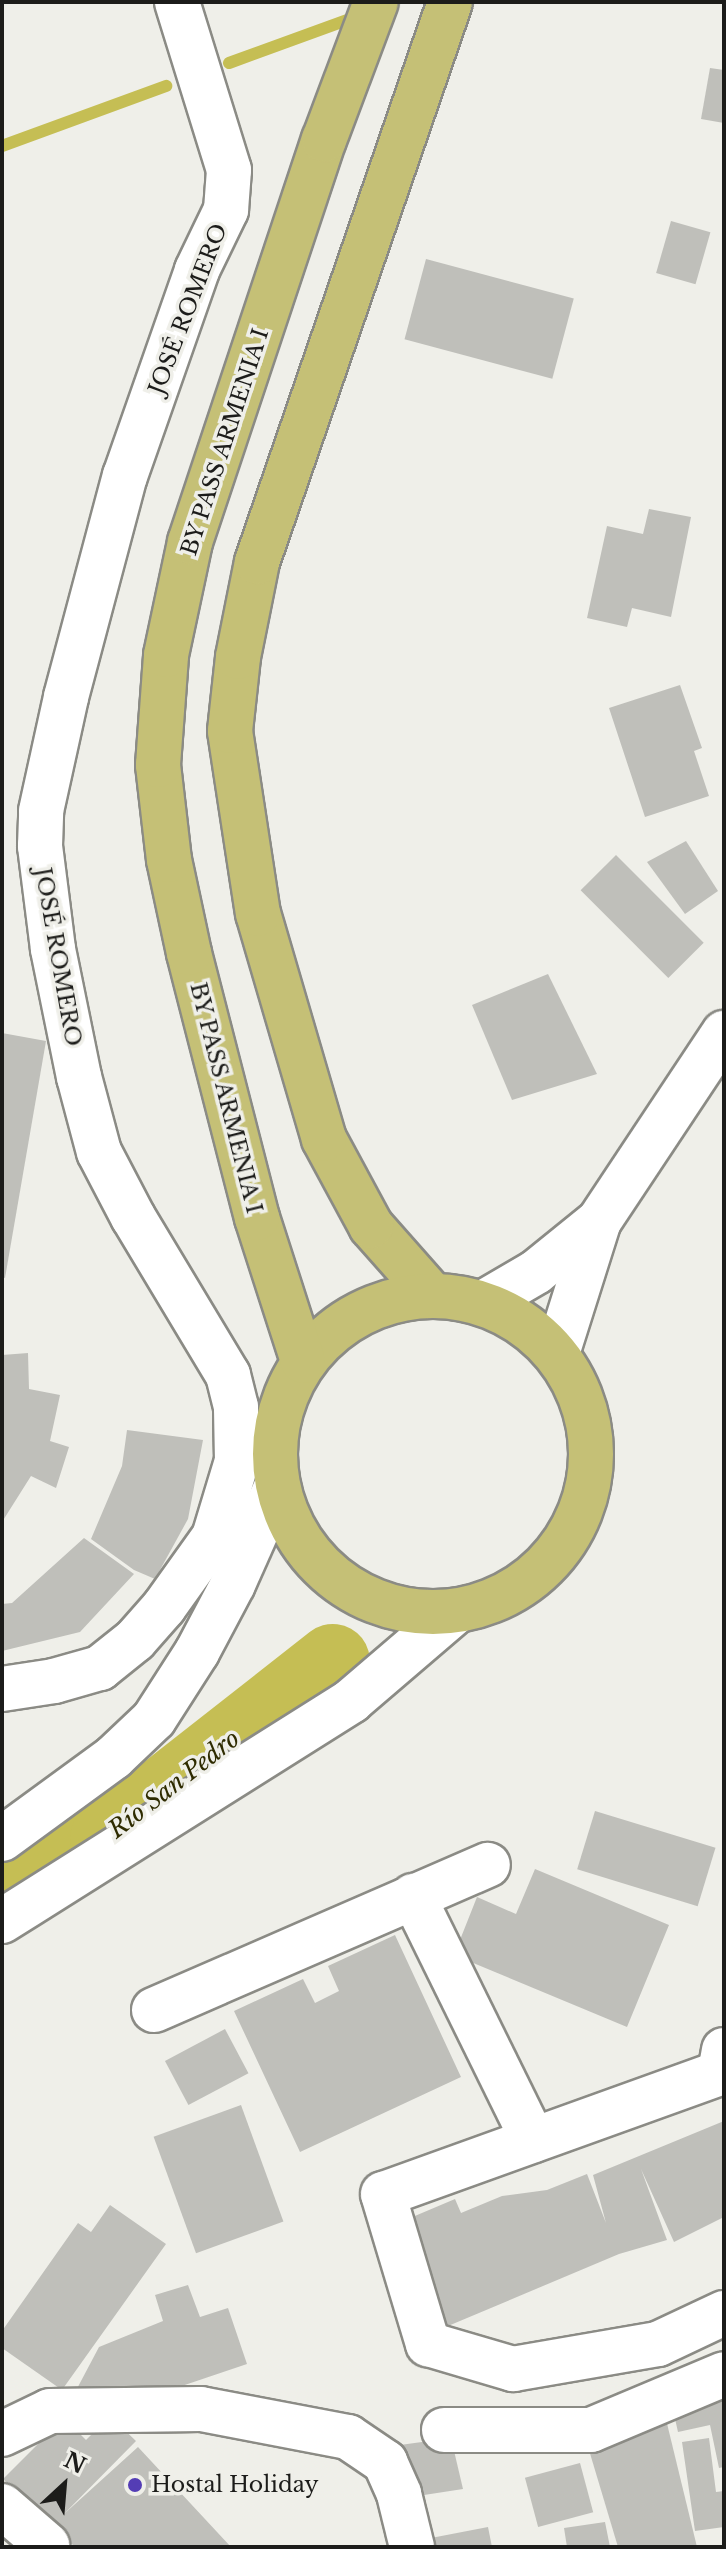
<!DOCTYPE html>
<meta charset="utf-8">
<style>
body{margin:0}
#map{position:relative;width:726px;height:2549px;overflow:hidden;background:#efefe9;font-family:"Libre Baskerville",serif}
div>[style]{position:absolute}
.stream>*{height:12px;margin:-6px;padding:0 6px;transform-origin:6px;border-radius:6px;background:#c5be54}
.river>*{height:74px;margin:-37px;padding:0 37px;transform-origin:37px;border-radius:37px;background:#c5be54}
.building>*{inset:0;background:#bfbfba;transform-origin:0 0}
.roads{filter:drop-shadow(2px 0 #8b8b85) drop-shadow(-2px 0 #8b8b85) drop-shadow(0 2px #8b8b85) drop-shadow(0 -2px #8b8b85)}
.minor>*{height:44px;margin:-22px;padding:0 22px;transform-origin:22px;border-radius:22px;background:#fff}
.major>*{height:44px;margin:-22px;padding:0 22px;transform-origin:22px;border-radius:22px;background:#c5c076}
.major>.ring{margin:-22px;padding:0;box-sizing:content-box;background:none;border:44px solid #c5c076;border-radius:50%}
.dots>*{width:22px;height:22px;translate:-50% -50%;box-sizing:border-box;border:4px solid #efefe9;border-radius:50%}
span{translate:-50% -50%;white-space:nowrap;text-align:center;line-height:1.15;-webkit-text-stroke:7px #efefe9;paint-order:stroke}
.street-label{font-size:22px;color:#1c1c1a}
.poi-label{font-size:22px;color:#1c1c1a}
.left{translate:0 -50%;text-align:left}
.water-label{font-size:24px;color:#2e2b00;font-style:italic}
.frame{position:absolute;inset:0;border:4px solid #1c1c1a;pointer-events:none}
.north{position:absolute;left:24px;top:2445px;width:80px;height:80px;-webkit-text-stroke:6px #efefe9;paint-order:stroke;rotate:26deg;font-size:22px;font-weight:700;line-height:32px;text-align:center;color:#1c1c1a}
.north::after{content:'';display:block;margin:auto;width:28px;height:36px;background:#1c1c1a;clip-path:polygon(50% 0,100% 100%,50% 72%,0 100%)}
</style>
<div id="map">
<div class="stream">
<div style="left:229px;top:63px;width:137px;rotate:-20deg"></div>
<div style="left:2px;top:146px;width:175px;rotate:-20.1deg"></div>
</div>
<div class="river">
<div style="left:2px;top:1888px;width:116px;rotate:-25.5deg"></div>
<div style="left:107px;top:1838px;width:287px;rotate:-38.1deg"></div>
</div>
<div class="building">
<div style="clip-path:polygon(710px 68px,724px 70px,724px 123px,701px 119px)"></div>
<div style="left:671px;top:221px;width:41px;height:54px;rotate:16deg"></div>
<div style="left:426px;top:259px;width:153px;height:83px;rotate:15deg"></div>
<div style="clip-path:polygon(649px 509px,691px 517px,671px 617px,632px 608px,627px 627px,587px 618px,607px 526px,643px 534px)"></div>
<div style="clip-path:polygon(680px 685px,702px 748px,694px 751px,709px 796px,645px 817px,609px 708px)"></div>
<div style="clip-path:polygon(686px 841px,718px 891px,685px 914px,647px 862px)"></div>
<div style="left:616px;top:855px;width:124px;height:50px;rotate:45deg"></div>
<div style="clip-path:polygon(548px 974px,597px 1074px,512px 1100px,472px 1005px)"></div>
<div style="clip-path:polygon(2px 1033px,46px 1041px,5px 1278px,2px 1277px)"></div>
<div style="clip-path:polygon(28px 1353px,29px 1389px,60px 1395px,50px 1441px,69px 1447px,56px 1488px,31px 1476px,2px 1522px,2px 1355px)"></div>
<div style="clip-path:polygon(127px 1430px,203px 1440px,188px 1519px,155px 1579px,134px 1570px,91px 1539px,122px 1466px)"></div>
<div style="clip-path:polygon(84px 1538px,134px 1574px,80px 1632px,2px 1651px,2px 1604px,12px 1603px)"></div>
<div style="left:595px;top:1811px;width:126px;height:61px;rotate:17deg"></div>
<div style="clip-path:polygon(535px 1869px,669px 1925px,627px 2027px,454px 1955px,477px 1897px,516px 1914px)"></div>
<div style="clip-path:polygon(395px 1935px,461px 2077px,300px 2152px,234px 2011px,303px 1979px,315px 2003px,339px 1991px,328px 1966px)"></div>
<div style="left:225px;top:2029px;width:50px;height:68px;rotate:62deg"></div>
<div style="left:241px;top:2105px;width:124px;height:93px;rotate:70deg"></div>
<div style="clip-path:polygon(724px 2121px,724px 2217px,674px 2242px,641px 2169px,667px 2240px,619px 2254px,448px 2326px,403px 2221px,455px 2199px,461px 2213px,502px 2196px,547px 2190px,587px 2174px,606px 2223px,593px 2175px)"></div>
<div style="clip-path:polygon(110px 2205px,166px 2244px,62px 2390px,2px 2348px,2px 2331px,78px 2223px,91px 2232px)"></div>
<div style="clip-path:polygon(188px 2285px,200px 2317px,228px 2308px,247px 2364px,164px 2392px,71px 2400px,99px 2347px,163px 2321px,155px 2295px)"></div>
<div style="clip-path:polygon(724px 2385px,724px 2467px,719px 2468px,710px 2425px,678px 2432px,670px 2397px)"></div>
<div style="clip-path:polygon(663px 2407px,697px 2547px,618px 2547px,586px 2440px)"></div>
<div style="clip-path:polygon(110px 2416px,136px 2441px,64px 2514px,138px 2447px,231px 2547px,75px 2547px,3px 2479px,64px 2418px,86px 2440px)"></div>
<div style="clip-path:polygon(451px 2438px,463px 2489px,411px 2497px,400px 2445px)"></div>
<div style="clip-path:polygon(709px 2438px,716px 2492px,724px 2491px,724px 2527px,695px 2531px,682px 2442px)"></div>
<div style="left:580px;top:2463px;width:51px;height:57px;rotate:75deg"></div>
<div style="clip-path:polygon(605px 2522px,610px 2547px,567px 2547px,564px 2528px)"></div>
<div style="clip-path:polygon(488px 2527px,492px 2547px,433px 2547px,431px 2538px)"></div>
</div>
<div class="roads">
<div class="minor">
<div style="left:483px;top:1303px;width:61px;rotate:-30.3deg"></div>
<div style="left:536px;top:1272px;width:81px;rotate:-39deg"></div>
<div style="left:557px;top:1354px;width:139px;rotate:-72.5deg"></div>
<div style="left:599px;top:1221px;width:226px;rotate:-56.4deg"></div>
<div style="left:2px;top:1689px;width:53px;rotate:-8.7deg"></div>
<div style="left:54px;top:1681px;width:48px;rotate:-15.8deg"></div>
<div style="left:100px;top:1668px;width:45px;rotate:-38.7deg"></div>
<div style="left:135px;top:1640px;width:44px;rotate:-48.7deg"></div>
<div style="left:164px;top:1607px;width:86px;rotate:-54.5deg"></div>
<div style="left:214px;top:1537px;width:79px;rotate:-73.2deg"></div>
<div style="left:237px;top:1461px;width:54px;rotate:-91.1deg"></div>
<div style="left:236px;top:1407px;width:33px;rotate:-104deg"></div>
<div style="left:228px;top:1375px;width:184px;rotate:-121deg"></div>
<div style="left:133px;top:1217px;width:73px;rotate:-117.6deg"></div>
<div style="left:99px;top:1152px;width:78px;rotate:-104.9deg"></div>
<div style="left:79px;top:1077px;width:131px;rotate:-101.5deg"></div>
<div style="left:53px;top:949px;width:104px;rotate:-97.2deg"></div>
<div style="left:40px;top:846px;width:35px;rotate:-88deg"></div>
<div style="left:41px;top:811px;width:117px;rotate:-77.6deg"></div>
<div style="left:66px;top:697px;width:229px;rotate:-75.1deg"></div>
<div style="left:125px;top:476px;width:218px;rotate:-70.7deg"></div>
<div style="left:197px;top:270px;width:67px;rotate:-64.2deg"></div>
<div style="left:226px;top:210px;width:40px;rotate:-85.7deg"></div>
<div style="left:229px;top:170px;width:176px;rotate:-107.2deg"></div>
<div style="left:2px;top:1839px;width:139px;rotate:-36.2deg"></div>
<div style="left:114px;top:1757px;width:55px;rotate:-43.5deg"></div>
<div style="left:154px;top:1719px;width:80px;rotate:-57.3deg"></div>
<div style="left:197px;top:1652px;width:77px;rotate:-62.1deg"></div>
<div style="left:233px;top:1584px;width:108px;rotate:-66deg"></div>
<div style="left:413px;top:1896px;width:272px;rotate:63.8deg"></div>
<div style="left:2px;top:1921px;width:413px;rotate:-32.2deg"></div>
<div style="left:351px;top:1701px;width:138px;rotate:-40.6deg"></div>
<div style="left:154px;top:2010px;width:364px;rotate:-23.5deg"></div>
<div style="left:724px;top:2050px;width:23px;rotate:100deg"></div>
<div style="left:720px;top:2073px;width:358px;rotate:160.2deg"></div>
<div style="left:383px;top:2194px;width:157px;rotate:73.3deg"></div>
<div style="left:428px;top:2344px;width:89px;rotate:16.4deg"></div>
<div style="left:513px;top:2369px;width:147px;rotate:-9.8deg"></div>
<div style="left:658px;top:2344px;width:73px;rotate:-25.2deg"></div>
<div style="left:444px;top:2430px;width:147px"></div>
<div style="left:591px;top:2430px;width:144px;rotate:-22.8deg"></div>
<div style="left:2px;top:2434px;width:53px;rotate:-25.6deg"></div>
<div style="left:50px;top:2411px;width:151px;rotate:-0.8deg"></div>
<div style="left:201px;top:2409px;width:150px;rotate:10.8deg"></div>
<div style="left:348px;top:2437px;width:45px;rotate:34deg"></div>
<div style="left:385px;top:2462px;width:35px;rotate:66deg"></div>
<div style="left:399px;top:2494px;width:55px;rotate:76.2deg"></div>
<div style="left:2px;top:2506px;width:60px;rotate:40.9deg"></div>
</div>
<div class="major">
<div style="left:432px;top:1295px;width:92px;rotate:-131.5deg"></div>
<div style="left:371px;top:1226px;width:99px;rotate:-118.4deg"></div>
<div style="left:324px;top:1139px;width:234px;rotate:-106.3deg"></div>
<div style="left:258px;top:914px;width:185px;rotate:-98.7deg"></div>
<div style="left:230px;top:731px;width:74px;rotate:-83.8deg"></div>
<div style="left:238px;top:657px;width:97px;rotate:-78.7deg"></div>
<div style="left:257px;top:562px;width:592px;rotate:-70.98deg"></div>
<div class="ring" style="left:275px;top:1296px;width:272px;height:272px"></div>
<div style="left:303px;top:1361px;width:150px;rotate:-107.8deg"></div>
<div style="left:257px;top:1218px;width:274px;rotate:-104.4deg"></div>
<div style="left:189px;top:953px;width:95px;rotate:-102.1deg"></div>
<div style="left:169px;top:860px;width:96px;rotate:-96.6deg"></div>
<div style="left:158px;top:765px;width:110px;rotate:-85.8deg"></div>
<div style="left:166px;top:655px;width:116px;rotate:-78deg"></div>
<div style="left:190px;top:542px;width:424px;rotate:-71.6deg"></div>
<div style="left:324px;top:140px;width:147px;rotate:-69.4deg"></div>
</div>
</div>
<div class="dots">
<div style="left:135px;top:2485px;background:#543db5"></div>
</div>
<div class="street-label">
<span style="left:188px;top:309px;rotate:-69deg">JOSÉ ROMERO</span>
<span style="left:225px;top:442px;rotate:-72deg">BY PASS ARMENIA I</span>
<span style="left:58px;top:957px;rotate:80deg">JOSÉ ROMERO</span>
<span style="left:226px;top:1098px;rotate:76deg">BY PASS ARMENIA I</span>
</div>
<div class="poi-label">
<span class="left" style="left:151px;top:2485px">Hostal Holiday</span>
</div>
<div class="water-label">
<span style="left:174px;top:1784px;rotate:-38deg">Río San Pedro</span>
</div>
<div class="frame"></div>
<div class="north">N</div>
</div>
